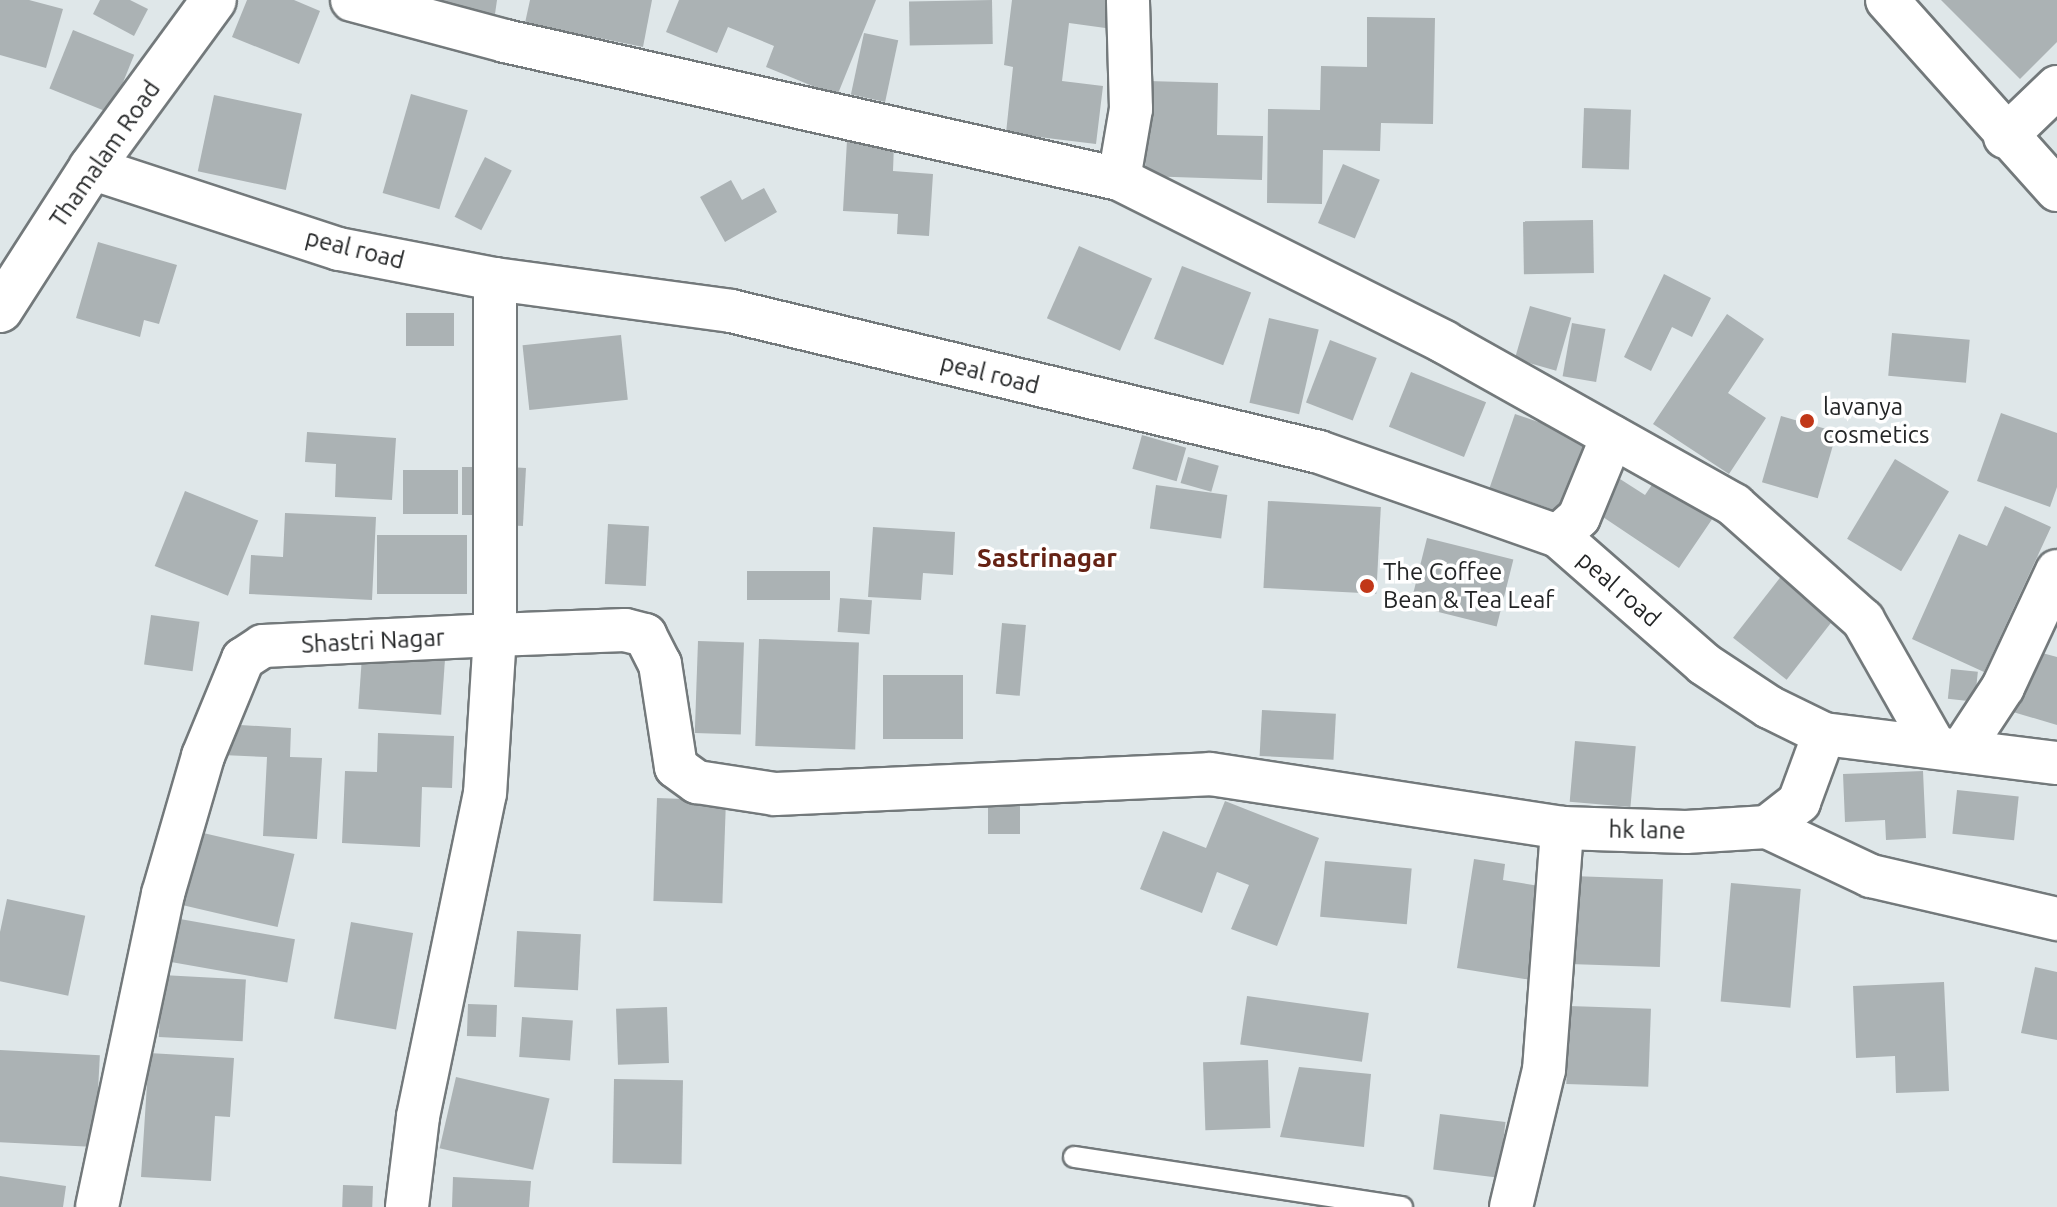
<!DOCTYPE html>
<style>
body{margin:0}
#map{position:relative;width:2057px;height:1207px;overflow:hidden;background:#dfe7e9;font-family:Ubuntu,sans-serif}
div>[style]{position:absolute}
.building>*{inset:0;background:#abb2b4;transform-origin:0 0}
.roads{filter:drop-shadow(2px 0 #73797b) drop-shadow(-2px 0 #73797b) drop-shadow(0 2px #73797b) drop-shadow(0 -2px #73797b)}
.lane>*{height:20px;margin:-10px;padding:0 10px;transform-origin:10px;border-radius:10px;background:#fff}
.street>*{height:42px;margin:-21px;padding:0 21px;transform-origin:21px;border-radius:21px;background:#fff}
.secondary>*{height:44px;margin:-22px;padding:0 22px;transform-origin:22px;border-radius:22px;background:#fff}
.dots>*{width:22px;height:22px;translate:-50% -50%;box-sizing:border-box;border:4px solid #fff;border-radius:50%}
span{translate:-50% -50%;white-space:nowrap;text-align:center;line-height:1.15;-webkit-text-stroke:7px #fff;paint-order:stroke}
.street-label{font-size:24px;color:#232526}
.poi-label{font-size:24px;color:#232526}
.left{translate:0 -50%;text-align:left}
.neighbourhood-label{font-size:26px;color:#652214;font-weight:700}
</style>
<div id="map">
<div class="building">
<div style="clip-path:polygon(0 0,29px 0,63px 9px,46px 68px,0 55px)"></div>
<div style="clip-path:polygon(100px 0,130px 0,148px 9px,134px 36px,93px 14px)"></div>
<div style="clip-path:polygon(247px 0,294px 0,320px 11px,299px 64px,232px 37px)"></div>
<div style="clip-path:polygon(432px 0,497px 0,495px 14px,431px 5px)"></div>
<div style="clip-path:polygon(530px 0,652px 0,643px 47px,525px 23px)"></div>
<div style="clip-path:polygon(679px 0,876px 0,837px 96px,766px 67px,774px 46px,728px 27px,717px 53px,666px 32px)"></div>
<div style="left:992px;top:0;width:44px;height:83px;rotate:89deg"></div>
<div style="clip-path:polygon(1012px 0,1124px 0,1120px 30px,1069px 23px,1062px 81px,1103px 86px,1096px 144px,1006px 133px,1013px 67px,1004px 65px)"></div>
<div style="clip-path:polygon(1941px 0,2057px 0,2057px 42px,2020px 79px)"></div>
<div style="clip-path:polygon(1367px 17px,1435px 18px,1433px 124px,1381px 123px,1380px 151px,1323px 150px,1322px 204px,1267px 203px,1268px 109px,1320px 110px,1321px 66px,1367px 67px)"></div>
<div style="left:73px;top:30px;width:66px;height:63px;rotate:22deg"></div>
<div style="left:864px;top:33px;width:35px;height:63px;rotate:12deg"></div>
<div style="clip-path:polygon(1148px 81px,1218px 83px,1217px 135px,1263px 136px,1262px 180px,1145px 176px)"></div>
<div style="left:411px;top:94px;width:59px;height:103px;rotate:16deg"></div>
<div style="left:214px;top:95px;width:90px;height:78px;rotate:12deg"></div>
<div style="left:1584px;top:108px;width:47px;height:60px;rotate:2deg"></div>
<div style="clip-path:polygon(847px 140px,894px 144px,893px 171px,933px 174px,929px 236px,897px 234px,898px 214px,843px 211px)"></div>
<div style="left:485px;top:157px;width:30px;height:67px;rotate:27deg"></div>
<div style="left:1343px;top:164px;width:40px;height:64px;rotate:23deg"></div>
<div style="clip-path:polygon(731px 180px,742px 200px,764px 188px,777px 212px,725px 242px,700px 197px)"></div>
<div style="left:1593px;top:220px;width:53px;height:70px;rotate:89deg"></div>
<div style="clip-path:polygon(98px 242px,177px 265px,159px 324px,144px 320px,140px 337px,76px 318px)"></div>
<div style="left:1079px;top:246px;width:80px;height:79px;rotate:24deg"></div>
<div style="left:1182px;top:266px;width:74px;height:78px;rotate:21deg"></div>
<div style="clip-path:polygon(1664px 274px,1711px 298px,1692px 337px,1672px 327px,1651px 371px,1624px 357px)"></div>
<div style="left:1530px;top:306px;width:43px;height:55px;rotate:16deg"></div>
<div style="left:454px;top:313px;width:33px;height:48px;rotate:90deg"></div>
<div style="clip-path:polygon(1727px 314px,1764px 339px,1728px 393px,1766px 418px,1729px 474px,1653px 424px)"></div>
<div style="left:1269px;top:318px;width:51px;height:87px;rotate:13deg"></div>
<div style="left:1572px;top:323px;width:34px;height:54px;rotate:10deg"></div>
<div style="left:1892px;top:333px;width:78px;height:43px;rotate:5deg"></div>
<div style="left:621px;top:335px;width:65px;height:99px;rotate:84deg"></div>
<div style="left:1330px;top:340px;width:50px;height:67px;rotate:21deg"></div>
<div style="left:1411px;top:372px;width:81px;height:59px;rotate:22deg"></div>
<div style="clip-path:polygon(2001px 413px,2057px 433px,2057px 487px,2050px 507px,1977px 481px)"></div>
<div style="left:1515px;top:414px;width:88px;height:78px;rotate:19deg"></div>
<div style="left:1781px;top:416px;width:58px;height:69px;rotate:16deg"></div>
<div style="clip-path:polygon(307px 432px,396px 438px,392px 500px,335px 497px,336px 464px,305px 462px)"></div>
<div style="left:1142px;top:435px;width:46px;height:35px;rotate:16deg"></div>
<div style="left:1188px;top:457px;width:32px;height:27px;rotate:16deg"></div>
<div style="left:1895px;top:459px;width:63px;height:93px;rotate:31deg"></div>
<div style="left:462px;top:467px;width:24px;height:48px"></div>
<div style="left:506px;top:467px;width:20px;height:58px;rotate:3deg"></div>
<div style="left:403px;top:470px;width:55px;height:44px"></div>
<div style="clip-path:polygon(1662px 470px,1719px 509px,1679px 568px,1597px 513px,1620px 479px,1645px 495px)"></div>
<div style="left:1156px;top:485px;width:72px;height:44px;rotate:8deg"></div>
<div style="left:185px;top:491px;width:79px;height:81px;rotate:22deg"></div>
<div style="left:1268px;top:501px;width:113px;height:87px;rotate:3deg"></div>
<div style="clip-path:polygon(2005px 506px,2051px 527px,1984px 672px,1912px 639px,1959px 534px,1987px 546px)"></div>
<div style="clip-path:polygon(285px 513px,376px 517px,372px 600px,249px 594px,251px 555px,283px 557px)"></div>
<div style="left:608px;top:524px;width:41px;height:60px;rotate:3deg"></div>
<div style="clip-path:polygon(873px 527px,955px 532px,953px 575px,923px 573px,921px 600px,868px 597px)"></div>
<div style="left:377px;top:535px;width:90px;height:59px"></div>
<div style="left:1427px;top:538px;width:89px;height:69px;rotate:14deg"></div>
<div style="left:1786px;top:570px;width:68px;height:86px;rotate:38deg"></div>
<div style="left:830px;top:571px;width:29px;height:83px;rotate:90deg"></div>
<div style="left:840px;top:598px;width:32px;height:34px;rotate:4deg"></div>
<div style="left:151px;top:615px;width:49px;height:50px;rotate:8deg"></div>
<div style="left:1002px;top:623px;width:24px;height:71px;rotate:5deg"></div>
<div style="left:759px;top:639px;width:100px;height:107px;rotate:2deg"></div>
<div style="left:698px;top:641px;width:46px;height:92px;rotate:2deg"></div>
<div style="left:363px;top:642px;width:83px;height:67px;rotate:4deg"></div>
<div style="clip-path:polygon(2031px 650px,2057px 657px,2057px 725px,2013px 712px)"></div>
<div style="left:1951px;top:669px;width:27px;height:30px;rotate:6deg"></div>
<div style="left:883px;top:675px;width:80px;height:64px"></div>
<div style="left:1262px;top:710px;width:74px;height:46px;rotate:3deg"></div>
<div style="clip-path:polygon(224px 724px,291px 728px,290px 757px,322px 758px,317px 839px,263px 836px,267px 757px,222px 755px)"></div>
<div style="clip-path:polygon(378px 733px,454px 736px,452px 788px,422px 787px,420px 847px,342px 843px,345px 771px,377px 772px)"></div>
<div style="left:1575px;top:741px;width:61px;height:61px;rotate:5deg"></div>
<div style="clip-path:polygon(1923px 771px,1926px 838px,1886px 840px,1885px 820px,1845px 822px,1843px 774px)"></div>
<div style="left:988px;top:790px;width:32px;height:44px"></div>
<div style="left:1957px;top:790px;width:62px;height:44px;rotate:6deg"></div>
<div style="left:657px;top:798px;width:69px;height:103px;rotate:2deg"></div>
<div style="clip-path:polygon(1225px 801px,1319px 838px,1277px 946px,1231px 929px,1249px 885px,1217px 872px,1202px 913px,1140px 889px,1163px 831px,1206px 848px)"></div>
<div style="left:199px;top:832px;width:98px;height:75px;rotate:13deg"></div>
<div style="clip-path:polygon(1474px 859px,1505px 864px,1503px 880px,1545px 887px,1531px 980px,1457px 968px)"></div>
<div style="left:1325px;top:861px;width:87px;height:56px;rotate:5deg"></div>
<div style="left:1572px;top:876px;width:91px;height:88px;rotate:2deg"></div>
<div style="left:1731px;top:883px;width:70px;height:119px;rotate:5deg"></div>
<div style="left:7px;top:899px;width:80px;height:82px;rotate:12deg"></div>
<div style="left:163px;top:916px;width:134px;height:44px;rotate:10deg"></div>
<div style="left:351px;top:922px;width:63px;height:98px;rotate:10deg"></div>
<div style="left:517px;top:931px;width:64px;height:56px;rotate:3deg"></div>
<div style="clip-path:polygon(2035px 967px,2057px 972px,2057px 1040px,2021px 1033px)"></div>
<div style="left:162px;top:975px;width:84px;height:62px;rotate:3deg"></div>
<div style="clip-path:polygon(1944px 982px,1949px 1091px,1896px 1093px,1895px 1056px,1856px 1058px,1853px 986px)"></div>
<div style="left:1247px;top:996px;width:123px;height:49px;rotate:8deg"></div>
<div style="left:468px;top:1004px;width:29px;height:32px;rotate:2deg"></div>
<div style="left:1569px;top:1006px;width:82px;height:78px;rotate:2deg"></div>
<div style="left:667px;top:1007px;width:56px;height:51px;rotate:88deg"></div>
<div style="left:522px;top:1017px;width:51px;height:40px;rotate:4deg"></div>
<div style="left:0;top:1050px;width:100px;height:92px;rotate:3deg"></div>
<div style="clip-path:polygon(149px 1053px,234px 1058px,230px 1117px,215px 1116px,211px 1181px,141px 1177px)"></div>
<div style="left:1268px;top:1060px;width:68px;height:65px;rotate:88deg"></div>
<div style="clip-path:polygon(1299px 1067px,1371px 1074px,1364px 1147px,1280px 1137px)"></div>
<div style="left:456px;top:1077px;width:96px;height:73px;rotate:13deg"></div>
<div style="left:614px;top:1079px;width:69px;height:84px;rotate:1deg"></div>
<div style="left:1440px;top:1114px;width:66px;height:56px;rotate:7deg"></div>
<div style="clip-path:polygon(0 1176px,66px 1186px,63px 1207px,0 1207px)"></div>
<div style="clip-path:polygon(453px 1177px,531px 1181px,529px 1207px,452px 1207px)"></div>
<div style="left:343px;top:1185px;width:30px;height:22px;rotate:2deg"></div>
</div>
<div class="roads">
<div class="lane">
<div style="left:1074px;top:1157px;width:332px;rotate:8.7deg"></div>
</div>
<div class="street">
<div style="left:352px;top:0;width:158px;rotate:15deg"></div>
<div style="left:505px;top:41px;width:629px;rotate:12.67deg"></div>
<div style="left:1119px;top:179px;width:364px;rotate:26.6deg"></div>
<div style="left:1444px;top:342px;width:333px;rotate:29.3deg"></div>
<div style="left:1734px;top:505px;width:173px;rotate:41.7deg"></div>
<div style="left:1863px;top:620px;width:144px;rotate:60.4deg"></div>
<div style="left:1887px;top:0;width:255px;rotate:48.2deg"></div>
<div style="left:2005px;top:137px;width:72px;rotate:-43.9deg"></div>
<div style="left:91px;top:168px;width:261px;rotate:18.1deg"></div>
<div style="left:339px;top:249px;width:159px;rotate:10.9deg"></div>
<div style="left:495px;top:279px;width:238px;rotate:7.7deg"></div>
<div style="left:731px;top:311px;width:605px;rotate:13.48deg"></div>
<div style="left:1319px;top:452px;width:253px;rotate:19.4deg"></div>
<div style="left:1558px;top:536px;width:194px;rotate:41.2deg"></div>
<div style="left:1704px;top:664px;width:78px;rotate:33.5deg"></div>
<div style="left:1769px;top:707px;width:61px;rotate:26.1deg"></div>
<div style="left:1824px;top:734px;width:235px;rotate:7.1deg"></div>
<div style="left:1119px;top:179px;width:71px;rotate:-80.3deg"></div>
<div style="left:1131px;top:109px;width:109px;rotate:-91.6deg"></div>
<div style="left:495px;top:279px;width:356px;rotate:90deg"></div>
<div style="left:495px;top:635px;width:130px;rotate:-2.2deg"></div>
<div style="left:625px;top:630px;width:21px;rotate:14deg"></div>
<div style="left:645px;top:635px;width:33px;rotate:63deg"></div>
<div style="left:660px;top:664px;width:104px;rotate:81.2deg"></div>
<div style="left:676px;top:767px;width:26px;rotate:36deg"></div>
<div style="left:697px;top:782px;width:79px;rotate:8.7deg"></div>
<div style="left:775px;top:794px;width:435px;rotate:-2.6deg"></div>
<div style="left:1210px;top:774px;width:356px;rotate:8.7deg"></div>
<div style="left:1558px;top:536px;width:28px;rotate:-42deg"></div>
<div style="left:1579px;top:517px;width:87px;rotate:-67.6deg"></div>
<div style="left:1963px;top:748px;width:73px;rotate:-56.7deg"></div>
<div style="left:2003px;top:687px;width:128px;rotate:-65deg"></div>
<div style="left:1767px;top:827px;width:115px;rotate:25.2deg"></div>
<div style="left:1871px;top:876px;width:191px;rotate:13deg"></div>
<div style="left:97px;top:1207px;width:320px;rotate:-78.1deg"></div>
<div style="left:163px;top:894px;width:144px;rotate:-73.8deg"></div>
<div style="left:203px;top:756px;width:105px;rotate:-67.6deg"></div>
<div style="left:243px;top:659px;width:24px;rotate:-33deg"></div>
<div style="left:263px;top:646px;width:232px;rotate:-2.7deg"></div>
<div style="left:495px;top:635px;width:158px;rotate:93.6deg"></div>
<div style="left:485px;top:793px;width:331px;rotate:101.7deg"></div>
<div style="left:418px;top:1117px;width:91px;rotate:97deg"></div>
<div style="left:1511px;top:1207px;width:141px;rotate:-76.5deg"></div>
<div style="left:1544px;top:1070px;width:243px;rotate:-85.7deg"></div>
<div style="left:1562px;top:828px;width:124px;rotate:1.8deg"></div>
<div style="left:1686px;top:832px;width:81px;rotate:-3.5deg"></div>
<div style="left:1767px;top:827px;width:41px;rotate:-38deg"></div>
<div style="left:1799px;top:802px;width:72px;rotate:-69.8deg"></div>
</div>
<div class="secondary">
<div style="left:0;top:310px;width:169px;rotate:-57.3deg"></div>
<div style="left:91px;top:168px;width:208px;rotate:-53.8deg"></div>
</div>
</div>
<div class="dots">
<div style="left:1807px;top:421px;background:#c13718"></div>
<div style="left:1367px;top:586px;background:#c13718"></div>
</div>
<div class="street-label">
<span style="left:105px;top:154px;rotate:-55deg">Thamalam Road</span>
<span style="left:355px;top:249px;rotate:14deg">peal road</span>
<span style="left:990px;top:374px;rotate:14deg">peal road</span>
<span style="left:1619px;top:589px;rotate:41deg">peal road</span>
<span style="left:373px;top:641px;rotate:-3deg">Shastri Nagar</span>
<span style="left:1647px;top:830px;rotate:1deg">hk lane</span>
</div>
<div class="poi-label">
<span class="left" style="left:1823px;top:421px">lavanya<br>cosmetics</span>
<span class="left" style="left:1383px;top:586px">The Coffee<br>Bean &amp; Tea Leaf</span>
</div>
<div class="neighbourhood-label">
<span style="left:1047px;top:558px">Sastrinagar</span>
</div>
</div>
